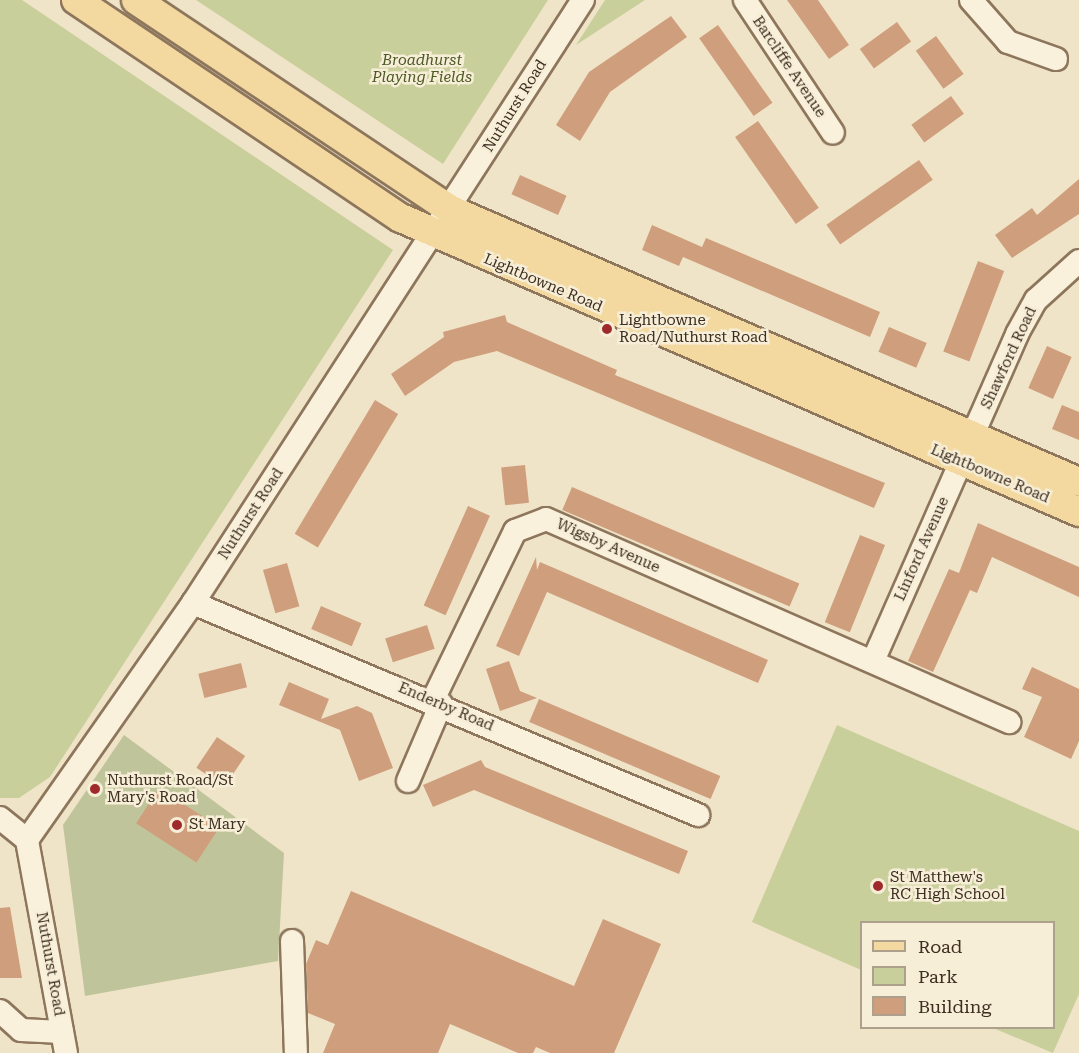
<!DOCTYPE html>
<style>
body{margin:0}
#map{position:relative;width:1079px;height:1053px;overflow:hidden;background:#f0e4c8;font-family:"Roboto Serif",serif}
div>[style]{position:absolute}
.green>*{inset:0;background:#c9cf9b}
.cemetery>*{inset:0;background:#bfc49a}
.building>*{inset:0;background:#cf9f7d;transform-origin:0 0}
.roads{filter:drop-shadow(2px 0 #8d765c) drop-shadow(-2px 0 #8d765c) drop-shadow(0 2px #8d765c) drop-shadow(0 -2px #8d765c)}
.minor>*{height:22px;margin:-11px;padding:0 11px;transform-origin:11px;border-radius:11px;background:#faf1dc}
.major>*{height:28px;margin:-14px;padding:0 14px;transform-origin:14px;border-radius:14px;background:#f3d9a0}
.dots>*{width:16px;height:16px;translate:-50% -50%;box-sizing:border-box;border:3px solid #f7eed8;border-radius:50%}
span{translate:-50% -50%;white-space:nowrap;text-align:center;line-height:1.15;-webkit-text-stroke:5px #f7eed8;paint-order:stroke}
.park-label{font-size:15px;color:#4d5a26;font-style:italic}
.street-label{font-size:15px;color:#3d2e20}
.poi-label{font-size:15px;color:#3d2e20}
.left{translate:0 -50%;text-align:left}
.legend{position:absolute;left:860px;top:921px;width:195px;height:108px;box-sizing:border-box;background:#f7eed8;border:2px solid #ada18e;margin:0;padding:8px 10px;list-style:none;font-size:18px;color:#3d2e20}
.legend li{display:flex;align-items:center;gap:12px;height:30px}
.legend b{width:30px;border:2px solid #ada18e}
</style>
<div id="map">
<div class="green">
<div style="clip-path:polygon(0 0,22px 0,393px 250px,50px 777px,19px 798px,0 798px)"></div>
<div style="clip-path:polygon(196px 0,548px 0,443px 164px)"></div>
<div style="clip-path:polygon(605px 0,645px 0,576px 45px)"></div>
<div style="clip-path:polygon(837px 725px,1079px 831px,1079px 994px,1053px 1053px,993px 1028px,1054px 1028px,1054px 922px,862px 922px,861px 970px,752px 922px)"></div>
</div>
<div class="cemetery">
<div style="clip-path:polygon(124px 735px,284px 853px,278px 961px,85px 996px,63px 825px)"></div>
</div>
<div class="building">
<div style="clip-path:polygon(787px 0,818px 0,849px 45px,829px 59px)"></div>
<div style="clip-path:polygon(671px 16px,687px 37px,610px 92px,580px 141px,556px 125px,589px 72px)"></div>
<div style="left:897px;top:22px;width:24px;height:46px;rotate:54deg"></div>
<div style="left:718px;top:25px;width:95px;height:23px;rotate:55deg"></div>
<div style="left:936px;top:36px;width:47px;height:25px;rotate:54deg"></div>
<div style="left:951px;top:96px;width:22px;height:49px;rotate:54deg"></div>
<div style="left:758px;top:121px;width:106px;height:28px;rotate:55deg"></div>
<div style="left:919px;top:160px;width:24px;height:113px;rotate:55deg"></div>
<div style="left:520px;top:175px;width:51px;height:21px;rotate:24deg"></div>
<div style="clip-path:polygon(1079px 179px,1079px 214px,1012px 258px,995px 235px,1032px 208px,1037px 215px)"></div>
<div style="clip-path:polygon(652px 225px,702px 247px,706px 238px,880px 312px,870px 337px,683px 257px,679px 266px,642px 250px)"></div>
<div style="left:978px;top:261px;width:28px;height:97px;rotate:21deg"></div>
<div style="clip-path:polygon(505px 315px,507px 322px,617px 370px,615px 375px,885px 483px,874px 508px,497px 351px,454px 362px,405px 396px,391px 374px,444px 337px,443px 332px)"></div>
<div style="left:889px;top:327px;width:41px;height:27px;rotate:23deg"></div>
<div style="left:1047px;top:346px;width:27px;height:46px;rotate:24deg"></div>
<div style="left:375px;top:400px;width:27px;height:156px;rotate:31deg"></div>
<div style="clip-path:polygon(1062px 405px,1079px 412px,1079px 440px,1052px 429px)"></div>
<div style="left:525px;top:465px;width:38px;height:24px;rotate:84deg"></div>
<div style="left:572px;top:487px;width:247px;height:25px;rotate:23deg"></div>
<div style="left:468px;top:506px;width:24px;height:109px;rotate:24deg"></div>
<div style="clip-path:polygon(978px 523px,1079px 567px,1079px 597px,992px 557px,977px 593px,970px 590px,933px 672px,908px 661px,949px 569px,959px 573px)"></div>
<div style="left:860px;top:535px;width:27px;height:94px;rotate:22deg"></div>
<div style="clip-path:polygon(536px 557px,537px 570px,540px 562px,768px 660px,758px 683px,547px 592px,519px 656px,496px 646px)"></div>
<div style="left:287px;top:563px;width:45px;height:25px;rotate:74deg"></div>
<div style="left:321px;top:606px;width:44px;height:25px;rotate:23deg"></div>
<div style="left:427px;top:625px;width:25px;height:44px;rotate:72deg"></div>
<div style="clip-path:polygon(509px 661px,520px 691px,537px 698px,500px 711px,486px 669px)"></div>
<div style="left:241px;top:663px;width:25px;height:44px;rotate:76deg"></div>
<div style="clip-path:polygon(1032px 667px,1079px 689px,1079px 741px,1071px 759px,1024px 737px,1042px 697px,1022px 689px)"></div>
<div style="clip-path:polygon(289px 682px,329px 699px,321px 719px,357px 706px,372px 713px,393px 768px,359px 781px,340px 730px,279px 705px)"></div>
<div style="left:539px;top:699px;width:197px;height:25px;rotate:23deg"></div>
<div style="left:217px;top:737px;width:34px;height:37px;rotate:34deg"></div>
<div style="clip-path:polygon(481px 760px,485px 767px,688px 851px,679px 874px,474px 790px,433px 807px,423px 785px)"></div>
<div style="left:159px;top:788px;width:72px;height:42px;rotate:33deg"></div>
<div style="clip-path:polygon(351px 891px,574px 986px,603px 919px,661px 944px,614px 1053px,550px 1053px,536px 1047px,533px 1053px,518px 1053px,450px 1024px,438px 1053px,323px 1053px,335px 1024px,308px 1013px,306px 964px,316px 940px,328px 945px)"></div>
<div style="clip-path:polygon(10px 907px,22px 978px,0 978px,0 908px)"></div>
</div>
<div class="roads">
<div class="minor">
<div style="left:745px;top:0;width:159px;rotate:56.5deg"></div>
<div style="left:971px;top:0;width:56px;rotate:48.6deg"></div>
<div style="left:1008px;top:42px;width:51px;rotate:19.5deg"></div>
<div style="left:193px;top:603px;width:548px;rotate:22.77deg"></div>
<div style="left:873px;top:661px;width:357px;rotate:-66.2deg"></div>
<div style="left:1017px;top:334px;width:39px;rotate:-61deg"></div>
<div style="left:1036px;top:300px;width:58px;rotate:-42.2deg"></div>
<div style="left:433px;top:700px;width:188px;rotate:-64.1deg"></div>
<div style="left:515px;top:531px;width:33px;rotate:-21deg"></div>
<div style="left:546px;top:519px;width:506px;rotate:23.67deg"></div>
<div style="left:408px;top:781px;width:84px;rotate:-66.8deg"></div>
<div style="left:0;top:818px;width:35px;rotate:39deg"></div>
<div style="left:292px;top:941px;width:112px;rotate:88deg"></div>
<div style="left:0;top:1011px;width:28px;rotate:42deg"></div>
<div style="left:21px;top:1030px;width:41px;rotate:2.8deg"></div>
<div style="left:66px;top:1053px;width:217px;rotate:-100.4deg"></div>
<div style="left:27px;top:840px;width:289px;rotate:-55deg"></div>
<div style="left:193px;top:603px;width:718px;rotate:-57.11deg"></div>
</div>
<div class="major">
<div style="left:76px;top:0;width:391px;rotate:33.9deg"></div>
<div style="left:401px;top:218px;width:739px;rotate:23.44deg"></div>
<div style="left:136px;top:0;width:379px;rotate:33.7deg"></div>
<div style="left:451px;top:210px;width:684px;rotate:23.42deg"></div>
</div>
</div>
<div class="dots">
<div style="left:607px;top:329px;background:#9e2a2b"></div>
<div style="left:95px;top:789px;background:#9e2a2b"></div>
<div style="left:177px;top:825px;background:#9e2a2b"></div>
<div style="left:878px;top:886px;background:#9e2a2b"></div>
</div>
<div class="park-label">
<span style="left:422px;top:69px">Broadhurst<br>Playing Fields</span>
</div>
<div class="street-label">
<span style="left:789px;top:67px;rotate:56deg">Barcliffe Avenue</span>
<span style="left:515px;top:106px;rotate:-58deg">Nuthurst Road</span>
<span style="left:543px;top:283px;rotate:23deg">Lightbowne Road</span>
<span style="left:1009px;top:358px;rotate:-65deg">Shawford Road</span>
<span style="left:990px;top:474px;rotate:23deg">Lightbowne Road</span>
<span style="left:251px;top:514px;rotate:-57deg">Nuthurst Road</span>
<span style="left:608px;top:546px;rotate:24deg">Wigsby Avenue</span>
<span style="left:922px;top:549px;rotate:-66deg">Linford Avenue</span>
<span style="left:446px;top:707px;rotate:23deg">Enderby Road</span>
<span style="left:50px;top:964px;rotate:80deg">Nuthurst Road</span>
</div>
<div class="poi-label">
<span class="left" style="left:619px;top:329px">Lightbowne<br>Road/Nuthurst Road</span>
<span class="left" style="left:107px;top:789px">Nuthurst Road/St<br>Mary's Road</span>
<span class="left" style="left:189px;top:825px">St Mary</span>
<span class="left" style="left:890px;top:886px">St Matthew's<br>RC High School</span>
</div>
<ul class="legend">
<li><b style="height:8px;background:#f3d9a0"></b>Road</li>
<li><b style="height:16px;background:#c9cf9b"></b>Park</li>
<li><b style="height:16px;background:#cf9f7d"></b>Building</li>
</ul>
</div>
